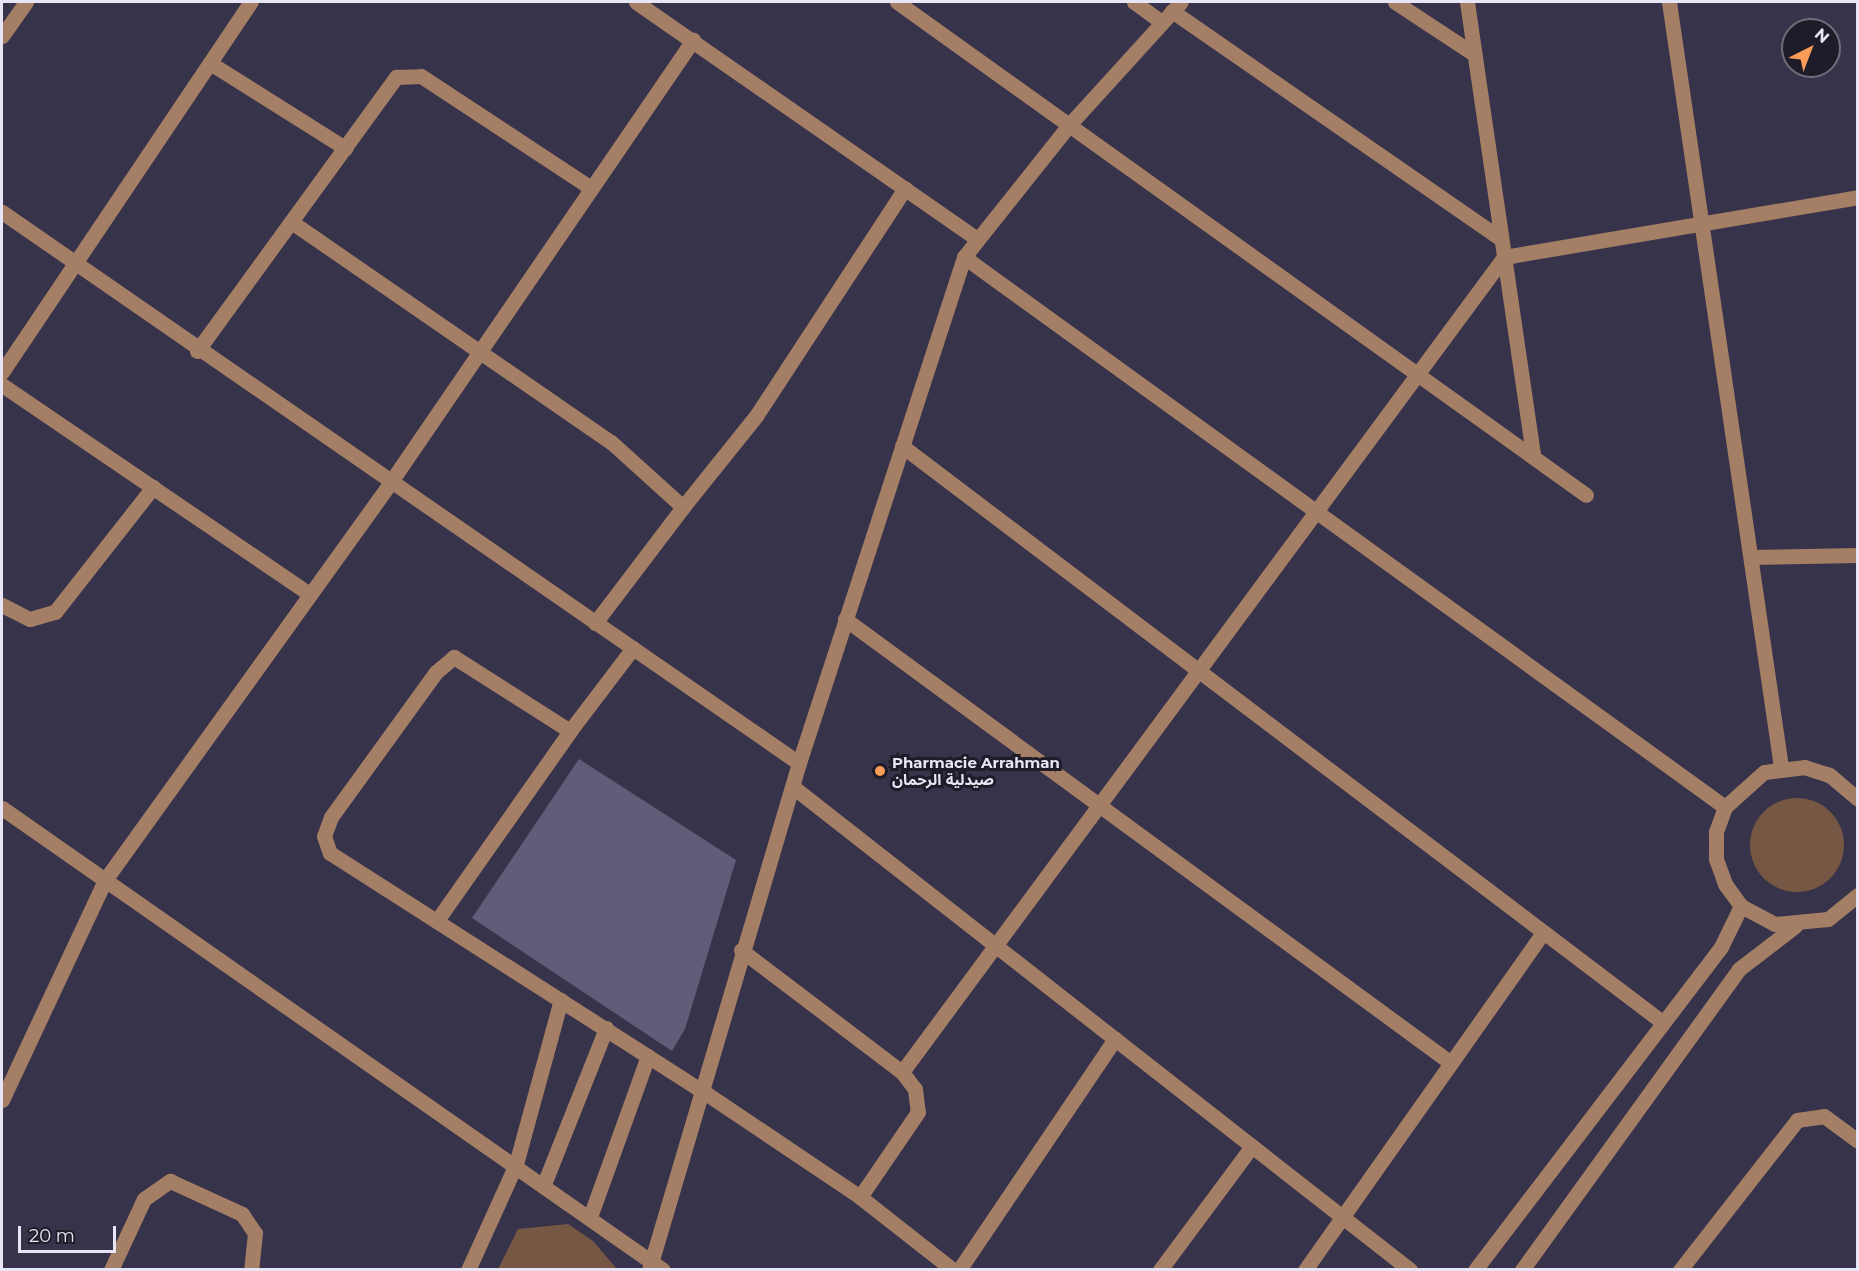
<!DOCTYPE html>
<meta charset="utf-8">
<style>
body{margin:0}
#map{position:relative;width:1859px;height:1271px;overflow:hidden;background:#37334b;font-family:Montserrat,"Noto Sans Arabic",sans-serif}
div>[style]{position:absolute}
.green>*{inset:0;background:#755744}
.round{border-radius:50%}
.building>*{inset:0;background:#615d78}
.minor>*{height:15px;margin:-7.5px;padding:0 7.5px;transform-origin:7.5px;border-radius:7.5px;background:#a47e65}
.dots>*{width:16px;height:16px;translate:-50% -50%;box-sizing:border-box;border:3px solid #1e1c28;border-radius:50%}
span{translate:-50% -50%;white-space:nowrap;text-align:center;line-height:1.15;-webkit-text-stroke:6px #1e1c28;paint-order:stroke}
.poi-label{font-size:15px;color:#e8e6f6;font-weight:700}
.left{translate:0 -50%;text-align:left}
.frame{position:absolute;inset:0;border:3px solid #e8e6f6;pointer-events:none}
.north{position:absolute;left:1781px;top:18px;width:60px;height:60px;box-sizing:border-box;background:#1e1c28;border:2px solid #6f6d7a;border-radius:50%;rotate:42deg;font-size:16px;font-weight:700;line-height:24px;text-align:center;color:#e8e6f6}
.north::after{content:'';display:block;margin:auto;width:21px;height:27px;background:#fd9c56;clip-path:polygon(50% 0,100% 100%,50% 72%,0 100%)}
.scale{position:absolute;left:18px;top:1226px;width:98px;height:27px;box-sizing:border-box;border:3px solid #e8e6f6;border-top:0;padding-left:8px;font-size:18px;line-height:21px;white-space:nowrap;color:#e8e6f6;-webkit-text-stroke:4px #1e1c28;paint-order:stroke}
</style>
<div id="map">
<div class="green">
<div class="round" style="left:1750px;top:798px;width:94px;height:94px"></div>
<div style="clip-path:polygon(568px 1224px,593px 1241px,617px 1269px,498px 1269px,518px 1229px)"></div>
</div>
<div class="building">
<div style="clip-path:polygon(579px 759px,736px 860px,685px 1029px,672px 1051px,472px 918px)"></div>
</div>
<div class="minor">
<div style="left:636px;top:2px;width:413px;rotate:34.8deg"></div>
<div style="left:897px;top:2px;width:847px;rotate:35.58deg"></div>
<div style="left:1134px;top:2px;width:34px;rotate:36deg"></div>
<div style="left:1395px;top:2px;width:95px;rotate:33.4deg"></div>
<div style="left:1467px;top:2px;width:460px;rotate:81.7deg"></div>
<div style="left:1669px;top:2px;width:773px;rotate:81.67deg"></div>
<div style="left:1172px;top:11px;width:400px;rotate:34.7deg"></div>
<div style="left:2px;top:36px;width:42px;rotate:-54.8deg"></div>
<div style="left:210px;top:63px;width:160px;rotate:32.2deg"></div>
<div style="left:2px;top:212px;width:969px;rotate:34.66deg"></div>
<div style="left:293px;top:223px;width:386px;rotate:34.6deg"></div>
<div style="left:611px;top:442px;width:97px;rotate:42.1deg"></div>
<div style="left:683px;top:507px;width:117px;rotate:-51.3deg"></div>
<div style="left:756px;top:416px;width:272px;rotate:-56.8deg"></div>
<div style="left:964px;top:257px;width:939px;rotate:35.86deg"></div>
<div style="left:197px;top:351px;width:339px;rotate:-54deg"></div>
<div style="left:396px;top:77px;width:25px;rotate:-2deg"></div>
<div style="left:421px;top:76px;width:204px;rotate:33.4deg"></div>
<div style="left:2px;top:372px;width:446px;rotate:-56.1deg"></div>
<div style="left:2px;top:385px;width:372px;rotate:34.2deg"></div>
<div style="left:902px;top:446px;width:952px;rotate:37.15deg"></div>
<div style="left:1751px;top:557px;width:107px;rotate:-1.1deg"></div>
<div style="left:2px;top:605px;width:31px;rotate:27deg"></div>
<div style="left:30px;top:619px;width:26px;rotate:-16deg"></div>
<div style="left:55px;top:612px;width:159px;rotate:-51.9deg"></div>
<div style="left:845px;top:619px;width:751px;rotate:36.23deg"></div>
<div style="left:595px;top:623px;width:146px;rotate:-52.8deg"></div>
<div style="left:633px;top:648px;width:104px;rotate:127.2deg"></div>
<div style="left:570px;top:731px;width:138px;rotate:-147.5deg"></div>
<div style="left:454px;top:657px;width:23px;rotate:140deg"></div>
<div style="left:436px;top:672px;width:179px;rotate:125.9deg"></div>
<div style="left:331px;top:817px;width:20px;rotate:110deg"></div>
<div style="left:324px;top:836px;width:18px;rotate:71deg"></div>
<div style="left:330px;top:853px;width:444px;rotate:32.6deg"></div>
<div style="left:704px;top:1092px;width:188px;rotate:33.9deg"></div>
<div style="left:860px;top:1197px;width:118px;rotate:38.1deg"></div>
<div style="left:793px;top:787px;width:784px;rotate:38.05deg"></div>
<div style="left:1858px;top:799px;width:38px;rotate:-140deg"></div>
<div style="left:1829px;top:775px;width:25px;rotate:-162deg"></div>
<div style="left:1805px;top:767px;width:41px;rotate:173deg"></div>
<div style="left:1764px;top:772px;width:52px;rotate:138.1deg"></div>
<div style="left:1725px;top:807px;width:27px;rotate:110deg"></div>
<div style="left:1716px;top:832px;width:27px;rotate:90deg"></div>
<div style="left:1716px;top:859px;width:27px;rotate:70deg"></div>
<div style="left:1725px;top:884px;width:27px;rotate:54deg"></div>
<div style="left:1741px;top:906px;width:38px;rotate:28deg"></div>
<div style="left:1775px;top:924px;width:53px;rotate:-5.4deg"></div>
<div style="left:1828px;top:919px;width:38px;rotate:-39deg"></div>
<div style="left:2px;top:808px;width:806px;rotate:34.95deg"></div>
<div style="left:438px;top:919px;width:230px;rotate:-54.9deg"></div>
<div style="left:741px;top:950px;width:202px;rotate:37.2deg"></div>
<div style="left:902px;top:1072px;width:21px;rotate:53deg"></div>
<div style="left:915px;top:1089px;width:23px;rotate:83deg"></div>
<div style="left:918px;top:1112px;width:103px;rotate:124.3deg"></div>
<div style="left:902px;top:1072px;width:1013px;rotate:-53.55deg"></div>
<div style="left:1504px;top:257px;width:359px;rotate:-9.6deg"></div>
<div style="left:2px;top:1100px;width:243px;rotate:-64.9deg"></div>
<div style="left:105px;top:880px;width:489px;rotate:-54.3deg"></div>
<div style="left:390px;top:483px;width:537px;rotate:-55.63deg"></div>
<div style="left:544px;top:1184px;width:168px;rotate:-68.3deg"></div>
<div style="left:590px;top:1217px;width:171px;rotate:-70.2deg"></div>
<div style="left:111px;top:1270px;width:78px;rotate:-65.1deg"></div>
<div style="left:144px;top:1199px;width:32px;rotate:-35deg"></div>
<div style="left:170px;top:1181px;width:79px;rotate:24.6deg"></div>
<div style="left:242px;top:1214px;width:23px;rotate:56deg"></div>
<div style="left:255px;top:1233px;width:37px;rotate:96deg"></div>
<div style="left:468px;top:1270px;width:116px;rotate:-65.6deg"></div>
<div style="left:516px;top:1164px;width:170px;rotate:-74.7deg"></div>
<div style="left:649px;top:1270px;width:529px;rotate:-73.52deg"></div>
<div style="left:799px;top:763px;width:532px;rotate:-71.94deg"></div>
<div style="left:964px;top:257px;width:169px;rotate:-51.5deg"></div>
<div style="left:1069px;top:125px;width:166px;rotate:-47.7deg"></div>
<div style="left:959px;top:1270px;width:279px;rotate:-56deg"></div>
<div style="left:1160px;top:1270px;width:154px;rotate:-53.4deg"></div>
<div style="left:1305px;top:1270px;width:413px;rotate:-54.8deg"></div>
<div style="left:1475px;top:1270px;width:406px;rotate:-52.7deg"></div>
<div style="left:1721px;top:947px;width:46px;rotate:-64deg"></div>
<div style="left:1522px;top:1270px;width:371px;rotate:-54.2deg"></div>
<div style="left:1739px;top:969px;width:71px;rotate:-37.5deg"></div>
<div style="left:1680px;top:1270px;width:190px;rotate:-52deg"></div>
<div style="left:1797px;top:1120px;width:27px;rotate:-8deg"></div>
<div style="left:1824px;top:1116px;width:42px;rotate:36.3deg"></div>
</div>
<div class="dots">
<div style="left:880px;top:771px;background:#fd9c56"></div>
</div>
<div class="poi-label">
<span class="left" style="left:892px;top:771px">Pharmacie Arrahman<br>صيدلية الرحمان</span>
</div>
<div class="frame"></div>
<div class="north">N</div>
<div class="scale">20 m</div>
</div>
